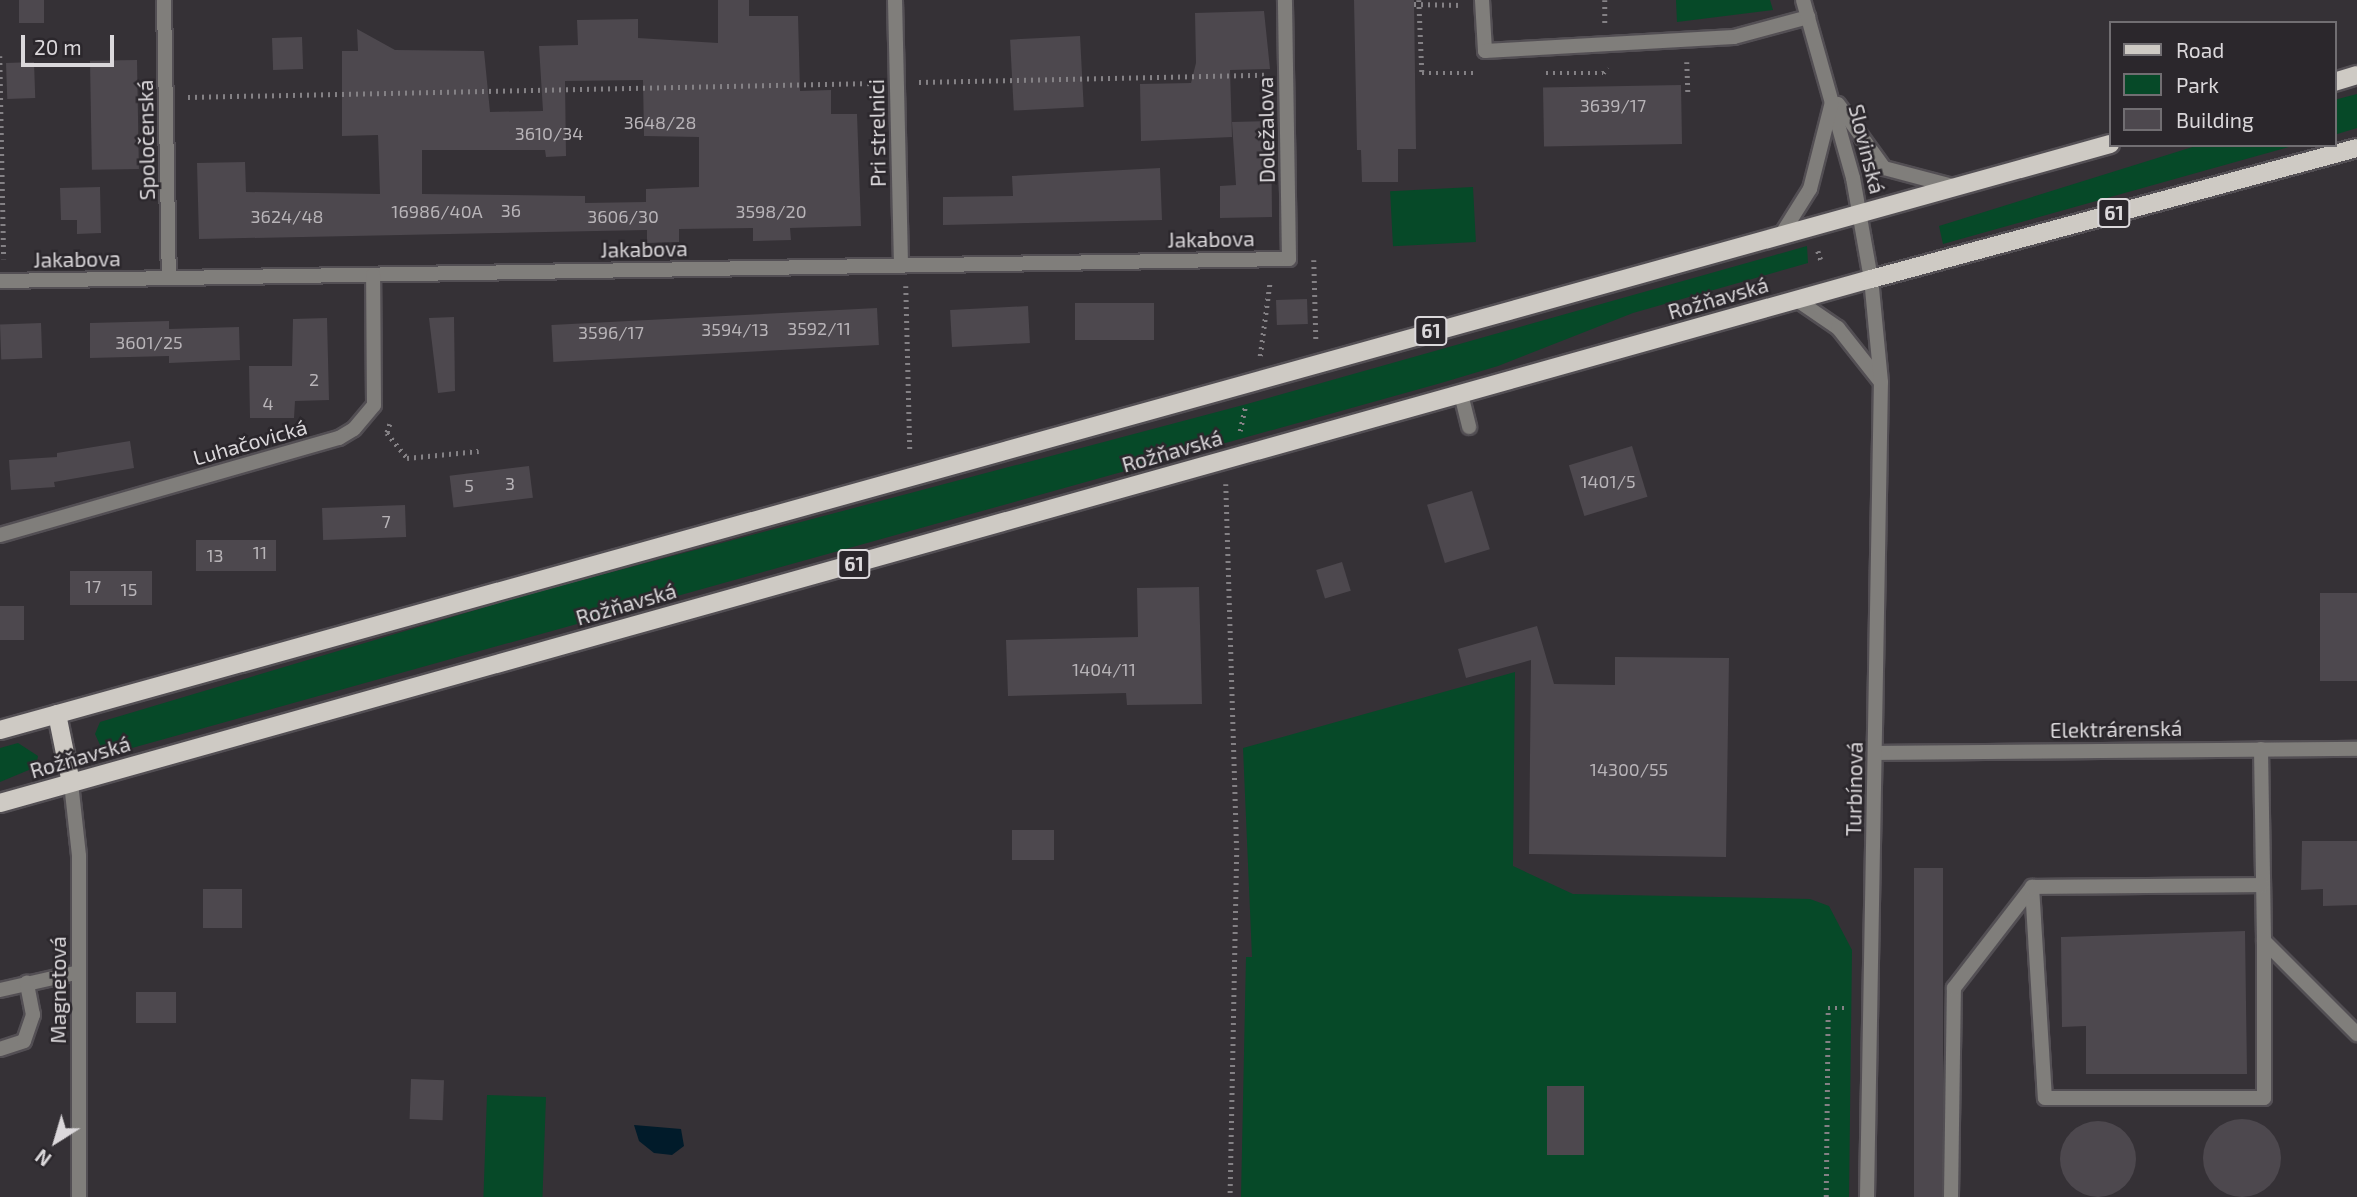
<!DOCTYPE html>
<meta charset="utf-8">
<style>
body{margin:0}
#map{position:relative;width:2357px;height:1197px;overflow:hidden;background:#353136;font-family:"Exo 2",sans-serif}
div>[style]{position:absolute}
.green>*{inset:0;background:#064928;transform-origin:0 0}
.water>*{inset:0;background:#011b2a}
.building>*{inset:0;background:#4d484e;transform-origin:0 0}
.round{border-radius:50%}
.path>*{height:4.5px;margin-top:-2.25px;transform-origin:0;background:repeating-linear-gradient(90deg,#848185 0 2px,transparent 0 7px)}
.roads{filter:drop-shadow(2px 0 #534f54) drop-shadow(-2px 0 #534f54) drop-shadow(0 2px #534f54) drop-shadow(0 -2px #534f54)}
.service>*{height:14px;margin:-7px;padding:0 7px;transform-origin:7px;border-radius:7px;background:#807e7b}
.minor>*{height:14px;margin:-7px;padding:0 7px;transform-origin:7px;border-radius:7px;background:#807e7b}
.tertiary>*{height:14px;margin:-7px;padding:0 7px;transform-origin:7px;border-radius:7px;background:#807e7b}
.primary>*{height:18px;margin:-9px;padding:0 9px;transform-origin:9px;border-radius:9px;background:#cecac4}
span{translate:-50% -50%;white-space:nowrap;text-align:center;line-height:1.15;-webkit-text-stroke:5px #2b272c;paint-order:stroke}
.number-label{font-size:18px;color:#b8b4b8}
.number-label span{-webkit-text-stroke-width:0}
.shield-label span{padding:2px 5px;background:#2b272c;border:2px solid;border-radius:5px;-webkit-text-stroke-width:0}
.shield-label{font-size:19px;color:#dbd8db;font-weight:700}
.street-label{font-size:21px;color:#dbd8db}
.legend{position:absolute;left:2109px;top:21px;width:228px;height:126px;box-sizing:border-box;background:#2b272c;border:2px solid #716e72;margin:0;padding:9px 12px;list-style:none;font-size:21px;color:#dbd8db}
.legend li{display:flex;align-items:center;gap:14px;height:35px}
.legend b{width:35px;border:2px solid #716e72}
.north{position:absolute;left:21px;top:1106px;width:70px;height:70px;-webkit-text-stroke:5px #2b272c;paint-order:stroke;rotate:217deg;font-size:19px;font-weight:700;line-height:28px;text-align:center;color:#dbd8db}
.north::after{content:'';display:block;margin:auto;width:24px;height:32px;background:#dbd8db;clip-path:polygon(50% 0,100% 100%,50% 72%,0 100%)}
.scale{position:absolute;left:21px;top:35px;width:93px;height:32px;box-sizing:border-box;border:4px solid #dbd8db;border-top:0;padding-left:9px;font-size:21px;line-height:24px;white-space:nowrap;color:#dbd8db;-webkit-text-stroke:5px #2b272c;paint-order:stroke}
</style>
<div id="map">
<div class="green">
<div style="clip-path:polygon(1676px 0,1770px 0,1773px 10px,1677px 22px)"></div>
<div style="clip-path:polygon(2357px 94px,2357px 128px,2334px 135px,2334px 100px)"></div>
<div style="clip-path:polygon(2199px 145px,2296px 145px,1943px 244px,1939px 226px)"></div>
<div style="left:1473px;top:187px;width:55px;height:83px;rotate:87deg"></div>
<div style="clip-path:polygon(1807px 246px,1808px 263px,1633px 313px,1498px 366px,1441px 383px,114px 753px,101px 747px,95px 734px,100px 722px,529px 594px,1247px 404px)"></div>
<div style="clip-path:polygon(1515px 672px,1513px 866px,1573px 894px,1810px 899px,1829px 906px,1852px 950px,1849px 1197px,1241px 1197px,1246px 957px,1252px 957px,1243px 748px)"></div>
<div style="clip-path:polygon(18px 743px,38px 756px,36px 767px,0 782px,0 748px)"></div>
<div style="left:487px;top:1095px;width:59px;height:102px;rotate:2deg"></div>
</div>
<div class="water">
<div style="clip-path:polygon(634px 1125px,681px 1129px,684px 1146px,672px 1155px,654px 1153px,639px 1141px)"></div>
</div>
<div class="building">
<div style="left:19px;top:0;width:25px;height:23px"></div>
<div style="clip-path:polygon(evenodd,718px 0,749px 0,749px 16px,798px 16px,800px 91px,831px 90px,831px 114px,857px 114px,861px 226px,790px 228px,791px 240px,753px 241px,753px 228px,679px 229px,679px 242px,647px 243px,647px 230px,199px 239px,197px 163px,245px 162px,246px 192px,380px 194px,378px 135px,342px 136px,342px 51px,358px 51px,357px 29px,395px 50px,484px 51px,490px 112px,543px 111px,539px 46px,578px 45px,577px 20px,638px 19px,638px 38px,718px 43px,718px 0,643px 80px,644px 136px,699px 137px,699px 187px,646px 189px,646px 202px,585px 203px,585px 196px,422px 194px,422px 150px,545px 150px,546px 157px,566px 156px,565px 81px,643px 80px)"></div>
<div style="clip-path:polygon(1354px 0,1414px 0,1416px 149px,1398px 149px,1398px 182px,1362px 182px,1361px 150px,1357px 150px)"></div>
<div style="clip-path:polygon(1264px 11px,1270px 69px,1230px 70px,1232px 137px,1141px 141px,1140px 84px,1191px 83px,1196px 63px,1195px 13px)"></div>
<div style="left:1080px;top:36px;width:71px;height:70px;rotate:87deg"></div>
<div style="left:302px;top:37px;width:32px;height:30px;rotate:88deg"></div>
<div style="left:137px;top:60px;width:109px;height:47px;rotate:89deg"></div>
<div style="left:34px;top:62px;width:36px;height:28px;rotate:88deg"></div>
<div style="left:1681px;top:85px;width:59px;height:138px;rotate:89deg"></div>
<div style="clip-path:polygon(1271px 121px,1272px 217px,1220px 218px,1220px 186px,1236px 185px,1232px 122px)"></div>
<div style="clip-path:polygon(1160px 168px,1162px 220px,943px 225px,943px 197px,1013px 196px,1012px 176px)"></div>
<div style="clip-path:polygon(100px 187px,101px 233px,77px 234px,77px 220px,61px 220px,60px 188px)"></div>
<div style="left:1307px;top:299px;width:25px;height:31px;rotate:88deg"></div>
<div style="left:1154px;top:303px;width:37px;height:79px;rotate:90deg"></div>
<div style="left:1028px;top:306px;width:37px;height:78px;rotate:87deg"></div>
<div style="left:877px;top:308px;width:37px;height:326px;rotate:87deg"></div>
<div style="clip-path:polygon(454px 317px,455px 391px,438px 393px,429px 318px)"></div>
<div style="clip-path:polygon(327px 318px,329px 400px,295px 401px,294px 418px,250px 418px,249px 366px,292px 366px,293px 319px)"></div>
<div style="clip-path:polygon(169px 321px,169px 329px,239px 327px,240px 360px,169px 363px,169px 356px,90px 358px,90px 323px)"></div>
<div style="left:41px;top:323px;width:35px;height:41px;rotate:88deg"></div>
<div style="clip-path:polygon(130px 441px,134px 468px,54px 482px,55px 487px,11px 490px,9px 460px,57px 457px,57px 453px)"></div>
<div style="left:1632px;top:446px;width:53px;height:66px;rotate:73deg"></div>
<div style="left:529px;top:466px;width:32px;height:80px;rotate:83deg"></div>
<div style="left:1472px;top:491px;width:61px;height:47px;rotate:73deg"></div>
<div style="left:405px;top:505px;width:32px;height:83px;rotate:88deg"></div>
<div style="left:276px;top:540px;width:31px;height:80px;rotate:90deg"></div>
<div style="left:1342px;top:562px;width:30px;height:27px;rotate:73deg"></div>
<div style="left:152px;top:571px;width:34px;height:82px;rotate:90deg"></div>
<div style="clip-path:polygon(1199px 587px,1202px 704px,1127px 705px,1126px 693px,1008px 696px,1006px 640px,1138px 637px,1137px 588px)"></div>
<div style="left:2357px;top:593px;width:88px;height:37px;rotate:90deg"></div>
<div style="left:0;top:606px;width:24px;height:34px"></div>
<div style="clip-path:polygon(1537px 626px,1554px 684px,1615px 685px,1615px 657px,1729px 658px,1726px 857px,1529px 854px,1531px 660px,1466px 678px,1458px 649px)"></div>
<div style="left:1012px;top:830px;width:42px;height:30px"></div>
<div style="clip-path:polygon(2302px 841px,2357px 841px,2357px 905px,2323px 906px,2323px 889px,2301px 890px)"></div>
<div style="left:1914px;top:868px;width:29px;height:329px"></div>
<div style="left:203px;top:889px;width:39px;height:39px"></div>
<div style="clip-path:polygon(2245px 931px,2247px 1074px,2086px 1074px,2086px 1026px,2062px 1027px,2061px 937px)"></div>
<div style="left:136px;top:992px;width:40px;height:31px"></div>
<div style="left:411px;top:1079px;width:33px;height:40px;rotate:2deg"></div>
<div style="left:1547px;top:1086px;width:37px;height:69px"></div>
<div class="round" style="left:2203px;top:1119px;width:78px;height:78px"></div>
<div class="round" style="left:2060px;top:1121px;width:76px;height:76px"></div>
</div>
<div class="path">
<div style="left:1419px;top:0;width:73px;rotate:87.6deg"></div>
<div style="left:1422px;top:73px;width:55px"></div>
<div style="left:1605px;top:0;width:24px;rotate:90deg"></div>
<div style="left:1414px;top:4px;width:48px;rotate:1.2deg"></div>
<div style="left:0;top:56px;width:203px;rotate:88.9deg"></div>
<div style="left:1687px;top:62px;width:31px;rotate:88deg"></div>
<div style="left:1546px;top:73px;width:57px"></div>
<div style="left:1603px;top:73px;width:7px;rotate:-56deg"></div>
<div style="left:919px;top:82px;width:345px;rotate:-1.2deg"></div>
<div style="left:188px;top:97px;width:688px;rotate:-1.17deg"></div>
<div style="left:1818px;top:251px;width:9px;rotate:72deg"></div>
<div style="left:1314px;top:260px;width:79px;rotate:88.5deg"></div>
<div style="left:906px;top:286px;width:166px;rotate:88.6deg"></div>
<div style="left:1260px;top:356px;width:76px;rotate:-82.4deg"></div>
<div style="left:390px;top:424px;width:9px;rotate:108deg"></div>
<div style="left:387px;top:433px;width:32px;rotate:51deg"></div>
<div style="left:407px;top:458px;width:72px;rotate:-5.6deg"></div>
<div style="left:1240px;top:431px;width:24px;rotate:-78deg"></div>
<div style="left:1226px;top:484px;width:364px;rotate:88.3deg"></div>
<div style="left:1237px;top:848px;width:349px;rotate:91.1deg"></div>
<div style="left:1826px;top:1197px;width:189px;rotate:-89.4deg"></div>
<div style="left:1828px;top:1008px;width:20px"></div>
</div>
<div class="roads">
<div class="service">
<div style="left:1482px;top:0;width:51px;rotate:86.6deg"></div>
<div style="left:1485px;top:51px;width:249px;rotate:-3.2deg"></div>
<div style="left:1734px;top:37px;width:77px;rotate:-15.1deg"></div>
<div style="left:1461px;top:394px;width:34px;rotate:76deg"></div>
<div style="left:2261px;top:749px;width:192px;rotate:89.1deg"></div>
<div style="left:2264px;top:941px;width:132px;rotate:45deg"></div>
<div style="left:2032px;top:887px;width:211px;rotate:86.5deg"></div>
<div style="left:2045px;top:1098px;width:219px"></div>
<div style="left:2264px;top:1098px;width:157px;rotate:-90deg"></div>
<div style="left:0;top:990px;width:81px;rotate:-12.8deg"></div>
<div style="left:0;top:1049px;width:25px;rotate:-18deg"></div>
<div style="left:24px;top:1041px;width:28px;rotate:-71deg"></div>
<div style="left:33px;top:1015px;width:33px;rotate:-101deg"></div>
<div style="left:1951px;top:1197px;width:209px;rotate:-89.2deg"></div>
<div style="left:1954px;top:988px;width:128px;rotate:-52.3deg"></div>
<div style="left:2032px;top:887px;width:230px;rotate:-0.5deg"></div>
</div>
<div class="minor">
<div style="left:164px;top:0;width:278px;rotate:89deg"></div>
<div style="left:895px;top:0;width:265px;rotate:88.7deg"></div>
<div style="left:0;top:281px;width:1289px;rotate:-0.98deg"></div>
<div style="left:1289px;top:259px;width:259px;rotate:-90.9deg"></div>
<div style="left:1797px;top:300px;width:50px;rotate:34.3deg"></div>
<div style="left:1838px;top:328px;width:68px;rotate:51.6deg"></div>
<div style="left:0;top:535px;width:353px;rotate:-16deg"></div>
<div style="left:339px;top:438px;width:17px;rotate:-31deg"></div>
<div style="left:354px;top:429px;width:31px;rotate:-50deg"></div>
<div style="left:374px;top:405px;width:130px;rotate:-90.4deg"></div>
<div style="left:1876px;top:753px;width:481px;rotate:-0.5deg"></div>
<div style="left:71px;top:783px;width:73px;rotate:83.7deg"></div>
<div style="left:79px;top:856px;width:341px;rotate:90deg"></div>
<div style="left:1867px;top:1197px;width:815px;rotate:-89.02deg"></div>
<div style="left:1881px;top:382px;width:103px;rotate:-95.5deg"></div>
</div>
<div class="tertiary">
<div style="left:1803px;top:0;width:185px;rotate:74.3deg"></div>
<div style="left:1853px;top:178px;width:103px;rotate:79.9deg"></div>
<div style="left:1838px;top:104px;width:79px;rotate:54.3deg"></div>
<div style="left:1884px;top:168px;width:70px;rotate:14.8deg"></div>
<div style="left:1783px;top:232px;width:51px;rotate:-57.9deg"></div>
<div style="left:1810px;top:189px;width:90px;rotate:-75.8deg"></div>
</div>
<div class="primary">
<div style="left:2334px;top:82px;width:24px;rotate:-17deg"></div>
<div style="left:57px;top:714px;width:70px;rotate:78.5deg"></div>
<div style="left:0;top:730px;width:2190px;rotate:-15.52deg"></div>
<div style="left:0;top:803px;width:1943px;rotate:-15.65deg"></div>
<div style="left:1871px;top:279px;width:503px;rotate:-15.09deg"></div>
</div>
</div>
<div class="number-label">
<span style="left:1613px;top:105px">3639/17</span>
<span style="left:660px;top:122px">3648/28</span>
<span style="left:549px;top:133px">3610/34</span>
<span style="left:511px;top:210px">36</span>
<span style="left:437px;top:211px">16986/40A</span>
<span style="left:771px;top:211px">3598/20</span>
<span style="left:287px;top:216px">3624/48</span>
<span style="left:623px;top:216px">3606/30</span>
<span style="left:819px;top:328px">3592/11</span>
<span style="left:735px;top:329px">3594/13</span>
<span style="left:611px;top:332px">3596/17</span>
<span style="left:149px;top:342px">3601/25</span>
<span style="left:314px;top:379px">2</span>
<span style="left:268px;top:403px">4</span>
<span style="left:1608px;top:481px">1401/5</span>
<span style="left:510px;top:483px">3</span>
<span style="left:469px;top:485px">5</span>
<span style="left:386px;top:521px">7</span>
<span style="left:260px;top:552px">11</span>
<span style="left:215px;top:555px">13</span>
<span style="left:93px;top:586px">17</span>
<span style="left:129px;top:589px">15</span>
<span style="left:1104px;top:669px">1404/11</span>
<span style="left:1629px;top:769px">14300/55</span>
</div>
<div class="shield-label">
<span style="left:2114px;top:213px">61</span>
<span style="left:1431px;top:331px">61</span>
<span style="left:854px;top:564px">61</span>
</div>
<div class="street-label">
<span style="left:1266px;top:130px;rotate:-91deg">Doležalova</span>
<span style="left:877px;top:133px;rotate:-91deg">Pri strelnici</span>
<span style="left:146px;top:140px;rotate:-91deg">Spoločenská</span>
<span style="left:1867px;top:149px;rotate:76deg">Slovinská</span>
<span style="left:1211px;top:239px;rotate:-1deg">Jakabova</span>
<span style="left:644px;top:249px;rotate:-1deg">Jakabova</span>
<span style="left:77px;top:259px;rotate:-1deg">Jakabova</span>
<span style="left:1718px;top:298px;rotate:-16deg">Rožňavská</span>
<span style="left:250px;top:442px;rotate:-16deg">Luhačovická</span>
<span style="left:1172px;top:451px;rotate:-16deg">Rožňavská</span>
<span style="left:626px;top:604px;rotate:-16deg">Rožňavská</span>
<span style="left:2116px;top:729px;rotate:-1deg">Elektrárenská</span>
<span style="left:80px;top:757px;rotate:-16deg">Rožňavská</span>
<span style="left:1854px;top:789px;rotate:-89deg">Turbínová</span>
<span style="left:58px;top:990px;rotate:-90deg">Magnetová</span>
</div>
<ul class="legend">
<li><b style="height:9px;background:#cecac4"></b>Road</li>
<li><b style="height:19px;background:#064928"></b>Park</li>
<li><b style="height:19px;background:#4d484e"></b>Building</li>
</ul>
<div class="north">N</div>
<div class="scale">20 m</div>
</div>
